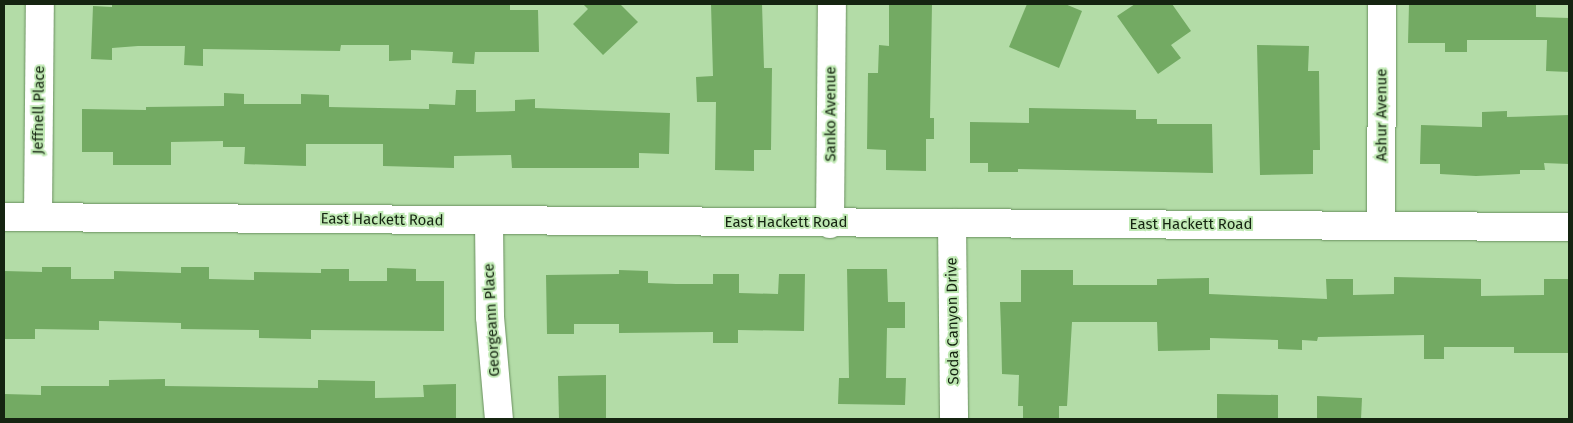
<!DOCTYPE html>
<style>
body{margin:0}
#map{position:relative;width:1573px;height:423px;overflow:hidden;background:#b3dca7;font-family:"Fira Sans",sans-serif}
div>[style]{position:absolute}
.building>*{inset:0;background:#73aa63}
.roads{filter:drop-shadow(0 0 1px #698f5e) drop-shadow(0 0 1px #698f5e)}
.minor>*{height:28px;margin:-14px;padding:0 14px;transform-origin:14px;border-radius:14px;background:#fff}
span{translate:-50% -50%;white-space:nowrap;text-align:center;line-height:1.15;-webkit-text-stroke:4px #c0e9b4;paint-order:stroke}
.street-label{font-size:15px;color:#152411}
.frame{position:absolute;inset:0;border:5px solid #152411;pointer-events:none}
</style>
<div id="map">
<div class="building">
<div style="clip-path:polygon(112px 4px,510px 4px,510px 10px,538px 10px,539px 52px,475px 52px,474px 64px,452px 63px,453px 52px,411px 50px,411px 60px,389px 61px,389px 45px,341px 45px,340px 51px,203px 49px,203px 66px,184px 65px,185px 46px,138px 46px,112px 48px,112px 60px,91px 59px,93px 6px,112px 7px)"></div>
<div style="clip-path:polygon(583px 4px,620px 4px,638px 22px,603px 55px,573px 24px,588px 9px)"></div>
<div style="clip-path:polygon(711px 4px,762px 4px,764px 68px,772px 68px,771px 150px,754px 150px,754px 171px,715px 170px,716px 102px,697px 102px,696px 77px,713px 76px)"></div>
<div style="clip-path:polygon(889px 4px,932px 4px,930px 118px,934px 118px,934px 139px,926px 139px,926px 171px,886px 170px,886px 150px,867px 149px,868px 73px,878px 73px,879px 45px,889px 46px)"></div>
<div style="clip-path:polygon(1027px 4px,1065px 4px,1082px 11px,1059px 68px,1009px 47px)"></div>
<div style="clip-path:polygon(1135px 4px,1172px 4px,1191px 31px,1171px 45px,1181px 58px,1158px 74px,1117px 16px)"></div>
<div style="clip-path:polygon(1409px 4px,1536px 4px,1536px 17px,1569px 18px,1569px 72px,1546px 71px,1547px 40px,1467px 40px,1467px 52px,1445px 52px,1445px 43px,1408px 43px)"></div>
<div style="clip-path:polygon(1257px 45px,1309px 46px,1308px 71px,1319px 71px,1320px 150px,1313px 150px,1313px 174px,1260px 175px)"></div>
<div style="clip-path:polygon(456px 90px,476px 90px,476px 112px,515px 111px,515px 100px,535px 99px,535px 108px,670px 113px,669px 154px,639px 153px,639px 168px,512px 168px,511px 155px,454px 156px,454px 168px,383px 166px,383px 144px,306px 144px,306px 166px,244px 164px,245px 147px,223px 147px,223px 141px,171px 142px,171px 165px,113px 165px,113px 152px,82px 152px,82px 109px,146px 110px,146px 107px,224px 106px,224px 93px,244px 94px,244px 104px,301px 104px,301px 94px,329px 95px,329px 107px,429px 109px,429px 104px,455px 105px)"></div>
<div style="clip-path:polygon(1029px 108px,1136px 110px,1136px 119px,1157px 119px,1157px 124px,1212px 124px,1213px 173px,1018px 169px,1018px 172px,988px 172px,988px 163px,970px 163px,970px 122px,1029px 123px)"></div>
<div style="clip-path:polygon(1507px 111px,1507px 117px,1569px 115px,1569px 164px,1544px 163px,1545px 170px,1520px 170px,1520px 174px,1476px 176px,1440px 174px,1440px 164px,1420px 164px,1421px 125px,1482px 127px,1482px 112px)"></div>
<div style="clip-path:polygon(42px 267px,71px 267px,71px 279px,114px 279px,114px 271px,181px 273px,181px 267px,209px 267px,209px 279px,254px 280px,254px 272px,321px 273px,321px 269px,349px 269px,349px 281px,387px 281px,387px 268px,416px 269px,416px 281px,444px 281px,444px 331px,311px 330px,311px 339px,259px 338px,259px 330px,181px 329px,181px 323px,99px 321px,99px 330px,35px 329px,35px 339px,4px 339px,4px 271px,42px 272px)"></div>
<div style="clip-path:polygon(847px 269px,887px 269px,888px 302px,905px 302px,905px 328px,887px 328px,886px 378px,906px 378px,905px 405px,838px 404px,839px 378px,849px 378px)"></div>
<div style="clip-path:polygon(619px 270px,648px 271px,648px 283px,676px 284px,713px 284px,713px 274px,739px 274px,739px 293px,778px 294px,779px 274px,805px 274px,804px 331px,738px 330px,738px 343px,713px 343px,713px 332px,619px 333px,619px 324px,574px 324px,574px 334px,547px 334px,546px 275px,619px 274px)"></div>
<div style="clip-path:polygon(1021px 270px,1073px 270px,1073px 285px,1157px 285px,1157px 279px,1209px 278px,1209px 294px,1327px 299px,1326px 279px,1353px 279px,1353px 295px,1394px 294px,1394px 277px,1481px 279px,1481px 296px,1544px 295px,1544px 279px,1569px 279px,1569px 353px,1514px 353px,1514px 347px,1444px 347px,1444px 359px,1424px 359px,1424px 335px,1318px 337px,1317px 341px,1302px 340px,1302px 350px,1278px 349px,1278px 340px,1210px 338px,1210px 350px,1158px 351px,1157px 322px,1072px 322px,1067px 406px,1059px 406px,1059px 419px,1023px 419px,1023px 406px,1018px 406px,1019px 375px,1002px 374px,1001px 329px,1000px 302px,1021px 302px)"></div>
<div style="clip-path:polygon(606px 375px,606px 419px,559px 419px,558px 376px)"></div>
<div style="clip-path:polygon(165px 379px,165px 386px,318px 388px,318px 380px,375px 381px,375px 398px,424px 397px,423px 385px,456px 384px,456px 419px,4px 419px,4px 394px,41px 395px,41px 386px,109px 386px,109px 380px)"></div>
<div style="clip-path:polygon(1217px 394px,1278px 395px,1278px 419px,1217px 419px)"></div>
<div style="clip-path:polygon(1317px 396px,1362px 398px,1361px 419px,1317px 419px)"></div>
</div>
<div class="roads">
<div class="minor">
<div style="left:4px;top:217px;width:1565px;rotate:0.37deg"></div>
<div style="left:38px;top:217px;width:213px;rotate:-89.5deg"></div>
<div style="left:489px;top:221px;width:96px;rotate:89.4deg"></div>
<div style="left:490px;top:317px;width:102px;rotate:85deg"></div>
<div style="left:952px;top:223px;width:196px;rotate:89.4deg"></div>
<div style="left:830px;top:224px;width:220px;rotate:-89.5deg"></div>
<div style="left:1381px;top:226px;width:222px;rotate:-89.7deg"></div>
</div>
</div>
<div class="street-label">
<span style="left:39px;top:110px;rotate:-89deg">Jeffnell Place</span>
<span style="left:831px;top:114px;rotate:-90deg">Sanko Avenue</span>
<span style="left:1382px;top:115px;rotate:-90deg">Ashur Avenue</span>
<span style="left:382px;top:220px;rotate:1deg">East Hackett Road</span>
<span style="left:786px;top:223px">East Hackett Road</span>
<span style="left:1191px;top:225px">East Hackett Road</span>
<span style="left:492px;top:320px;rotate:-93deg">Georgeann Place</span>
<span style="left:953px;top:321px;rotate:-91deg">Soda Canyon Drive</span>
</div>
<div class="frame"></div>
</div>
